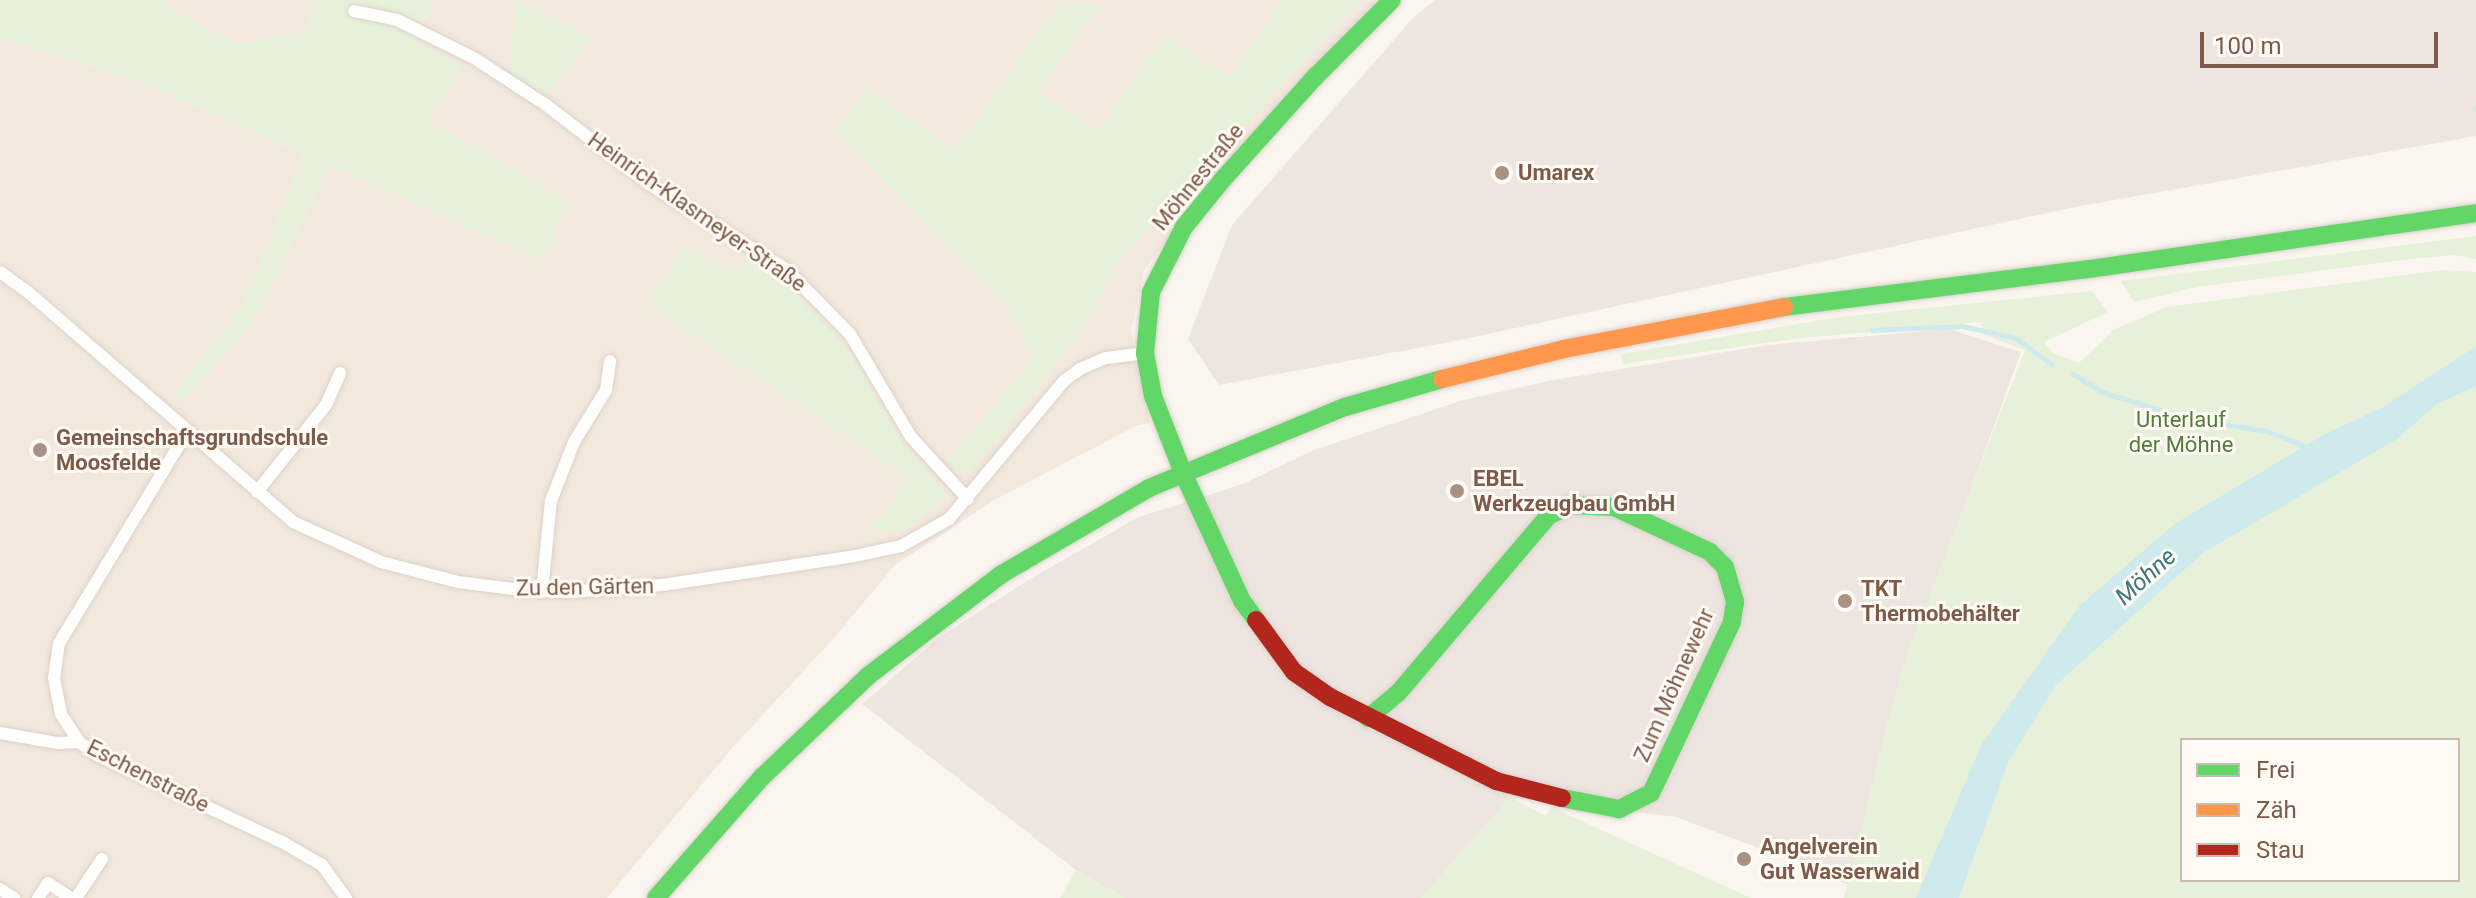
<!DOCTYPE html>
<meta charset="utf-8">
<style>
body{margin:0}
#map{position:relative;width:2476px;height:898px;overflow:hidden;background:#faf5ef;font-family:Roboto,sans-serif}
div>[style]{position:absolute}
.residential>*{inset:0;background:#f3e8dc}
.industrial>*{inset:0;background:#ede5df}
.green>*{inset:0;background:#e7f1d9}
.water>*{inset:0;background:#cfeaec}
.stream>*{height:5px;margin:-2.5px;padding:0 2.5px;transform-origin:2.5px;border-radius:2.5px;background:#cfeaec}
.roads{filter:drop-shadow(0 0 2px #dad2cd) drop-shadow(0 0 2px #dad2cd)}
.street>*{height:12px;margin:-6px;padding:0 6px;transform-origin:6px;border-radius:6px;background:#fefefd}
.fast>*{height:18px;margin:-9px;padding:0 9px;transform-origin:9px;border-radius:9px;background:#63d668}
.slow>*{height:18px;margin:-9px;padding:0 9px;transform-origin:9px;border-radius:9px;background:#ff974d}
.jam>*{height:18px;margin:-9px;padding:0 9px;transform-origin:9px;border-radius:9px;background:#b3261e}
.dots>*{width:22px;height:22px;translate:-50% -50%;box-sizing:border-box;border:4px solid #fffaf3;border-radius:50%}
span{translate:-50% -50%;white-space:nowrap;text-align:center;line-height:1.15;-webkit-text-stroke:6px #fffaf3;paint-order:stroke}
.poi-label{font-size:22px;color:#7d5b4a;font-weight:700}
.left{translate:0 -50%;text-align:left}
.street-label{font-size:22px;color:#7d5b4a}
.park-label{font-size:22px;color:#527d3e}
.water-label{font-size:24px;color:#3c7882;font-style:italic}
.legend{position:absolute;left:2180px;top:738px;width:280px;height:144px;box-sizing:border-box;background:#fffaf3;border:2px solid #cbbaaf;margin:0;padding:10px 14px;list-style:none;font-size:24px;color:#7d5b4a}
.legend li{display:flex;align-items:center;gap:16px;height:40px}
.legend b{width:40px;border:2px solid #cbbaaf}
.scale{position:absolute;left:2200px;top:32px;width:238px;height:36px;box-sizing:border-box;border:4px solid #7d5b4a;border-top:0;padding-left:10px;font-size:24px;line-height:28px;white-space:nowrap;color:#7d5b4a;-webkit-text-stroke:6px #fffaf3;paint-order:stroke}
</style>
<div id="map">
<div class="residential">
<div style="clip-path:polygon(166px 0,316px 0,307px 31px,237px 44px,165px 5px)"></div>
<div style="clip-path:polygon(433px 0,1383px 0,1183px 218px,1144px 271px,1131px 331px,1150px 423px,1136px 426px,996px 499px,895px 565px,833px 639px,733px 747px,607px 898px,0 898px,0 38px,144px 83px,304px 155px,242px 307px,176px 393px,182px 401px,254px 321px,329px 165px,542px 260px,569px 201px,427px 120px,416px 43px)"></div>
</div>
<div class="industrial">
<div style="clip-path:polygon(1435px 0,2476px 0,2476px 136px,2075px 207px,1455px 341px,1219px 385px,1188px 339px,1232px 225px,1413px 18px)"></div>
<div style="clip-path:polygon(1949px 329px,2021px 352px,1924px 617px,1848px 885px,1799px 863px,1676px 817px,1511px 797px,1421px 898px,1124px 898px,1076px 870px,862px 704px,938px 638px,1030px 579px,1139px 517px,1243px 484px,1314px 450px,1460px 401px,1548px 381px,1768px 345px)"></div>
</div>
<div class="green">
<div style="clip-path:polygon(0 0,166px 0,165px 5px,237px 44px,307px 31px,316px 0,433px 0,416px 42px,463px 66px,427px 120px,569px 201px,543px 261px,329px 165px,254px 321px,182px 401px,175px 393px,242px 307px,304px 155px,144px 83px,0 38px)"></div>
<div style="clip-path:polygon(515px 0,591px 37px,546px 95px,510px 73px)"></div>
<div style="clip-path:polygon(1283px 0,1361px 0,1121px 257px,1089px 321px,967px 477px,946px 462px,1034px 356px,1004px 305px,835px 130px,867px 88px,955px 149px,1058px 4px,1100px 4px,1039px 92px,1098px 131px,1164px 36px,1229px 76px)"></div>
<div style="clip-path:polygon(2476px 236px,2476px 259px,2453px 255px,2401px 260px,2197px 287px,2134px 302px,2121px 281px)"></div>
<div style="clip-path:polygon(683px 247px,737px 275px,750px 254px,783px 280px,852px 353px,903px 443px,948px 496px,904px 531px,870px 531px,909px 478px,647px 304px)"></div>
<div style="clip-path:polygon(evenodd,2443px 270px,2476px 272px,2476px 898px,1844px 898px,1889px 716px,1909px 648px,2025px 350px,1982px 334px,1981px 322px,1792px 339px,1623px 364px,1621px 354px,1839px 317px,2092px 291px,2108px 312px,2044px 342px,2053px 353px,2079px 363px,2113px 330px,2167px 307px,2443px 270px,2182px 740px,2458px 740px,2458px 880px,2182px 880px,2182px 740px)"></div>
<div style="clip-path:polygon(1510px 797px,1546px 816px,1551px 807px,1751px 898px,1421px 898px)"></div>
<div style="clip-path:polygon(1076px 870px,1124px 898px,1060px 898px)"></div>
</div>
<div class="water">
<div style="clip-path:polygon(2476px 346px,2476px 386px,2437px 404px,2397px 439px,2203px 553px,2056px 685px,2008px 762px,1959px 898px,1916px 898px,1981px 745px,2080px 605px,2176px 523px,2325px 434px,2385px 406px)"></div>
</div>
<div class="stream">
<div style="left:2476px;top:108px;width:1px;rotate:90deg"></div>
<div style="left:1872px;top:330px;width:90px;rotate:-2.5deg"></div>
<div style="left:1962px;top:326px;width:55px;rotate:12.5deg"></div>
<div style="left:2016px;top:338px;width:44px;rotate:36.6deg"></div>
<div style="left:2073px;top:374px;width:37px;rotate:31deg"></div>
<div style="left:2105px;top:393px;width:86px;rotate:17deg"></div>
<div style="left:2187px;top:418px;width:81px;rotate:9.2deg"></div>
<div style="left:2267px;top:431px;width:46px;rotate:21.6deg"></div>
</div>
<div class="roads">
<div class="street">
<div style="left:354px;top:11px;width:44px;rotate:11.8deg"></div>
<div style="left:397px;top:20px;width:86px;rotate:26.3deg"></div>
<div style="left:474px;top:58px;width:86px;rotate:33.1deg"></div>
<div style="left:546px;top:105px;width:130px;rotate:37.5deg"></div>
<div style="left:649px;top:184px;width:163px;rotate:31.9deg"></div>
<div style="left:787px;top:270px;width:90px;rotate:45.5deg"></div>
<div style="left:850px;top:334px;width:120px;rotate:59.4deg"></div>
<div style="left:911px;top:437px;width:84px;rotate:47.4deg"></div>
<div style="left:0;top:272px;width:36px;rotate:36deg"></div>
<div style="left:29px;top:293px;width:349px;rotate:40.9deg"></div>
<div style="left:293px;top:522px;width:97px;rotate:24.4deg"></div>
<div style="left:381px;top:562px;width:80px;rotate:14.6deg"></div>
<div style="left:458px;top:582px;width:64px;rotate:7.2deg"></div>
<div style="left:521px;top:590px;width:47px;rotate:2.4deg"></div>
<div style="left:568px;top:592px;width:94px;rotate:-4.3deg"></div>
<div style="left:662px;top:585px;width:190px;rotate:-8.5deg"></div>
<div style="left:850px;top:557px;width:52px;rotate:-12.2deg"></div>
<div style="left:901px;top:546px;width:55px;rotate:-29.4deg"></div>
<div style="left:949px;top:519px;width:180px;rotate:-50.2deg"></div>
<div style="left:1064px;top:381px;width:20px;rotate:-37deg"></div>
<div style="left:1080px;top:369px;width:28px;rotate:-23deg"></div>
<div style="left:1106px;top:358px;width:39px;rotate:-7deg"></div>
<div style="left:187px;top:432px;width:247px;rotate:121.2deg"></div>
<div style="left:59px;top:643px;width:35px;rotate:98deg"></div>
<div style="left:54px;top:678px;width:37px;rotate:79deg"></div>
<div style="left:61px;top:714px;width:33px;rotate:57deg"></div>
<div style="left:79px;top:742px;width:24px;rotate:35deg"></div>
<div style="left:99px;top:756px;width:202px;rotate:25.2deg"></div>
<div style="left:282px;top:842px;width:46px;rotate:29.9deg"></div>
<div style="left:322px;top:865px;width:41px;rotate:54deg"></div>
<div style="left:257px;top:492px;width:111px;rotate:-51.6deg"></div>
<div style="left:326px;top:405px;width:35px;rotate:-66deg"></div>
<div style="left:542px;top:592px;width:91px;rotate:-84.4deg"></div>
<div style="left:551px;top:501px;width:63px;rotate:-68.7deg"></div>
<div style="left:574px;top:442px;width:61px;rotate:-58.4deg"></div>
<div style="left:606px;top:390px;width:29px;rotate:-82deg"></div>
<div style="left:0;top:733px;width:59px;rotate:9.8deg"></div>
<div style="left:58px;top:743px;width:21px;rotate:-3deg"></div>
<div style="left:0;top:889px;width:17px;rotate:33deg"></div>
<div style="left:38px;top:898px;width:18px;rotate:-56deg"></div>
<div style="left:48px;top:883px;width:27px;rotate:33deg"></div>
<div style="left:76px;top:898px;width:47px;rotate:-56.3deg"></div>
</div>
<div class="fast">
<div style="left:1784px;top:307px;width:307px;rotate:-7.1deg"></div>
<div style="left:2089px;top:269px;width:391px;rotate:-8.2deg"></div>
<div style="left:1256px;top:620px;width:24px;rotate:-126deg"></div>
<div style="left:1242px;top:601px;width:141px;rotate:-114.7deg"></div>
<div style="left:1183px;top:473px;width:83px;rotate:-111.3deg"></div>
<div style="left:1153px;top:396px;width:44px;rotate:-100.5deg"></div>
<div style="left:1145px;top:353px;width:61px;rotate:-84.4deg"></div>
<div style="left:1151px;top:292px;width:73px;rotate:-63.1deg"></div>
<div style="left:1184px;top:227px;width:63px;rotate:-50.8deg"></div>
<div style="left:1224px;top:178px;width:137px;rotate:-48deg"></div>
<div style="left:1316px;top:76px;width:107px;rotate:-45deg"></div>
<div style="left:1368px;top:718px;width:40px;rotate:-40deg"></div>
<div style="left:1399px;top:692px;width:231px;rotate:-49.7deg"></div>
<div style="left:1548px;top:516px;width:25px;rotate:-26deg"></div>
<div style="left:1571px;top:505px;width:43px;rotate:2.7deg"></div>
<div style="left:1614px;top:507px;width:106px;rotate:25.1deg"></div>
<div style="left:1710px;top:552px;width:21px;rotate:45deg"></div>
<div style="left:1725px;top:567px;width:36px;rotate:74deg"></div>
<div style="left:1735px;top:602px;width:20px;rotate:99deg"></div>
<div style="left:1732px;top:622px;width:189px;rotate:115.3deg"></div>
<div style="left:1651px;top:793px;width:36px;rotate:153deg"></div>
<div style="left:1619px;top:809px;width:58px;rotate:-169.1deg"></div>
<div style="left:656px;top:898px;width:161px;rotate:-48.8deg"></div>
<div style="left:762px;top:777px;width:146px;rotate:-43.6deg"></div>
<div style="left:868px;top:676px;width:168px;rotate:-37.3deg"></div>
<div style="left:1002px;top:574px;width:170px;rotate:-30.3deg"></div>
<div style="left:1149px;top:488px;width:212px;rotate:-22.5deg"></div>
<div style="left:1345px;top:407px;width:101px;rotate:-16.1deg"></div>
</div>
<div class="slow">
<div style="left:1442px;top:379px;width:126px;rotate:-13.8deg"></div>
<div style="left:1564px;top:349px;width:224px;rotate:-10.8deg"></div>
</div>
<div class="jam">
<div style="left:1256px;top:620px;width:64px;rotate:53.8deg"></div>
<div style="left:1294px;top:672px;width:44px;rotate:34.8deg"></div>
<div style="left:1330px;top:697px;width:186px;rotate:26.8deg"></div>
<div style="left:1496px;top:781px;width:68px;rotate:14.4deg"></div>
</div>
</div>
<div class="dots">
<div style="left:1502px;top:173px;background:#a99184"></div>
<div style="left:40px;top:450px;background:#a99184"></div>
<div style="left:1457px;top:491px;background:#a99184"></div>
<div style="left:1845px;top:601px;background:#a99184"></div>
<div style="left:1744px;top:859px;background:#a99184"></div>
</div>
<div class="poi-label">
<span class="left" style="left:1518px;top:173px">Umarex</span>
<span class="left" style="left:56px;top:450px">Gemeinschaftsgrundschule<br>Moosfelde</span>
<span class="left" style="left:1473px;top:491px">EBEL<br>Werkzeugbau GmbH</span>
<span class="left" style="left:1861px;top:601px">TKT<br>Thermobehälter</span>
<span class="left" style="left:1760px;top:859px">Angelverein<br>Gut Wasserwaid</span>
</div>
<div class="street-label">
<span style="left:1198px;top:177px;rotate:-51deg">Möhnestraße</span>
<span style="left:697px;top:212px;rotate:35deg">Heinrich-Klasmeyer-Straße</span>
<span style="left:585px;top:587px;rotate:-1deg">Zu den Gärten</span>
<span style="left:1674px;top:685px;rotate:-66deg">Zum Möhnewehr</span>
<span style="left:148px;top:776px;rotate:27deg">Eschenstraße</span>
</div>
<div class="park-label">
<span style="left:2181px;top:432px">Unterlauf<br>der Möhne</span>
</div>
<div class="water-label">
<span style="left:2146px;top:577px;rotate:-42deg">Möhne</span>
</div>
<ul class="legend">
<li><b style="height:10px;background:#63d668"></b>Frei</li>
<li><b style="height:10px;background:#ff974d"></b>Zäh</li>
<li><b style="height:10px;background:#b3261e"></b>Stau</li>
</ul>
<div class="scale">100 m</div>
</div>
